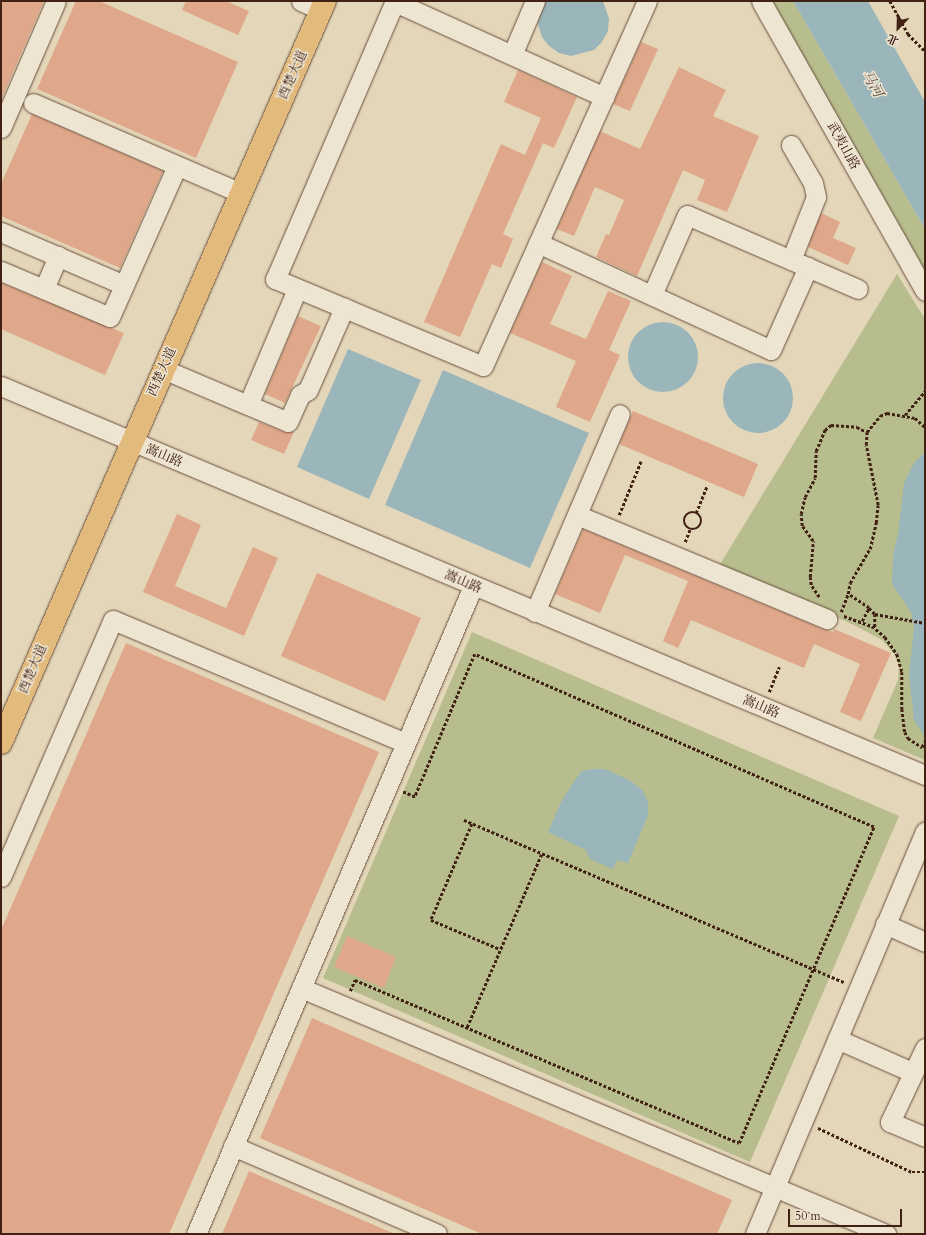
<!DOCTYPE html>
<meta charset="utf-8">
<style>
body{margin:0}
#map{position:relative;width:926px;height:1235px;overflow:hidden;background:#e4d6b9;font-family:Cardo,"Noto Serif SC",serif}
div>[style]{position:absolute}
.green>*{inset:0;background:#b7bd8d}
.water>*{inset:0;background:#9bb6ba}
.round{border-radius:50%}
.building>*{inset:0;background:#dfa88a}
.path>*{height:2.5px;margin-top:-1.25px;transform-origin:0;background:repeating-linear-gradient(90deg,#412113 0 3px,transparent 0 5px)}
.path>.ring{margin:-1.25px;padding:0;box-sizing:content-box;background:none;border:2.5px solid #412113;border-radius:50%}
.roads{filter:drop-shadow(0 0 1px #6a4e3c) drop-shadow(0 0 1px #6a4e3c)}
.minor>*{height:19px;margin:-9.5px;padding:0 9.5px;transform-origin:9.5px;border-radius:9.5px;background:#ede4d2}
.major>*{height:22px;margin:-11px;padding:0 11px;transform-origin:11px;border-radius:11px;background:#e2bb7c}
span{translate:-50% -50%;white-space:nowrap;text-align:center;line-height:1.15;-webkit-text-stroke:3px #ede4d2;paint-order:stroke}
.street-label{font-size:13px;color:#412113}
.water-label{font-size:14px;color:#58463d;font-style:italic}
.frame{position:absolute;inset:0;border:2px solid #412113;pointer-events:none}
.north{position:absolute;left:878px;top:8px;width:40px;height:40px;-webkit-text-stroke:3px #ede4d2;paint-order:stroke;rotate:203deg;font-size:11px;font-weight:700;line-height:16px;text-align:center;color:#412113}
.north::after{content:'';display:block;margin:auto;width:14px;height:18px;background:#412113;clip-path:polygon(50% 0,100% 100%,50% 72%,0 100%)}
.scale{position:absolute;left:788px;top:1209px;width:114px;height:18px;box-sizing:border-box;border:2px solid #412113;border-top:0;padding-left:5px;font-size:12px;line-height:14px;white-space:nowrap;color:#412113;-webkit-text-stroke:3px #ede4d2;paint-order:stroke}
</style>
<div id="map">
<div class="green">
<div style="clip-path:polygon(769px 1px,793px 1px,925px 229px,925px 277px)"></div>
<div style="clip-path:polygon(897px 274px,925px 319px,925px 760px,873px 738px,898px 680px,899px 667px,895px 655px,882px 640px,854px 625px,719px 566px)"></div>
<div style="clip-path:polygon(472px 632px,899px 816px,750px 1162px,323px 978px)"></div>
</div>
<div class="water">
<div style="clip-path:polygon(544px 1px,603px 1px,609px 19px,608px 31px,602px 42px,594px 50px,571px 56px,559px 53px,549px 46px,542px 37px,538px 25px,539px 13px)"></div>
<div style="clip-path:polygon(793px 1px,868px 1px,925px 102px,925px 229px)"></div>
<div class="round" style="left:628px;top:322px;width:70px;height:70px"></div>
<div style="clip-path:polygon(348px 349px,421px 380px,369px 499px,297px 467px)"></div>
<div class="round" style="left:723px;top:363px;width:70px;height:70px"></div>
<div style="clip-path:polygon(443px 370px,589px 433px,530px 568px,385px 505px)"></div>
<div style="clip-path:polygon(925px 452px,925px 737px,914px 720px,909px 675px,914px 627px,911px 612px,892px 584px,893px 555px,898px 534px,904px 483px,914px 463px)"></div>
<div style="clip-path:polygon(592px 769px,605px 769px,631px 781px,643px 791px,648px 802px,648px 815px,628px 863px,617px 860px,613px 869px,590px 859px,586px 850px,548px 832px,561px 802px,575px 780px,582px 771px)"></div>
</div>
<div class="building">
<div style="clip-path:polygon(1px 1px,44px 1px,1px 100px)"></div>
<div style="clip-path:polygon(76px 1px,99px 1px,238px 62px,196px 158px,37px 89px)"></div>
<div style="clip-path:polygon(186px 1px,226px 1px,249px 11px,238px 35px,182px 10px)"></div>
<div style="clip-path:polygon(641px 42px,658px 49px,630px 111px,613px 104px)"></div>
<div style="clip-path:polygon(679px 67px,726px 90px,713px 116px,759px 136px,727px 212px,697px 200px,705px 180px,683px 170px,637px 276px,596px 257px,606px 234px,609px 235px,624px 200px,595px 187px,574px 236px,557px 229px,600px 131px,640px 149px)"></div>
<div style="clip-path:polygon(518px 70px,577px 97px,554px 148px,543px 143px,503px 234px,513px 239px,501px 268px,492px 264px,460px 337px,424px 322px,501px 144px,525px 155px,541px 118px,504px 102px)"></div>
<div style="clip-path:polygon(32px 114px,163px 171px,120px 268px,1px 216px,1px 184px)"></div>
<div style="clip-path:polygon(821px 213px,840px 222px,833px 238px,856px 248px,848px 265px,808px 247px)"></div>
<div style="clip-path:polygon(542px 262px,572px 276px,550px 324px,586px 339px,608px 291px,631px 301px,609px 350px,620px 355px,590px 422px,556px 407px,576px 361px,510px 333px)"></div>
<div style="clip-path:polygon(1px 283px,124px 333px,105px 375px,1px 329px)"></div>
<div style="clip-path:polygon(298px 316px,321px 326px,285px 403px,265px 394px)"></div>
<div style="clip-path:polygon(633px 411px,758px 464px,744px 497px,619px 444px)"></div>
<div style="clip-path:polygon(259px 422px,284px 432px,294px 432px,284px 454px,251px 440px)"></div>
<div style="clip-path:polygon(177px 514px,201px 525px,175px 586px,226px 608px,253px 547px,278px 558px,244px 636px,143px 592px)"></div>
<div style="clip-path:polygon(583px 529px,823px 629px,833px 632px,834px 629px,891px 653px,861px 721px,840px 712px,860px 664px,814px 644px,804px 668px,691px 620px,678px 648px,663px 641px,688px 581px,625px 555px,600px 613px,555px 594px)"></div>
<div style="clip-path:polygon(317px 573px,421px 618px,385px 701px,281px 656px)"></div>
<div style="clip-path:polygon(126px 643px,379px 752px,169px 1234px,1px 1234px,1px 930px)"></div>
<div style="clip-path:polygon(347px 936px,396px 957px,384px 988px,334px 967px)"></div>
<div style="clip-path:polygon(312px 1018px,732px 1200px,717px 1234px,482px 1234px,260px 1138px)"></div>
<div style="clip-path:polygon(249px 1171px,395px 1234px,222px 1234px)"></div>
</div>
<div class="path">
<div style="left:890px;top:1px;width:38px;rotate:61deg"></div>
<div style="left:908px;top:34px;width:24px;rotate:45deg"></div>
<div style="left:905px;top:415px;width:31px;rotate:-50deg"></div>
<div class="ring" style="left:684px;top:512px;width:15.5px;height:15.5px"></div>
<div style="left:696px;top:513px;width:29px;rotate:-68deg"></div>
<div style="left:619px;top:515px;width:58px;rotate:-67.8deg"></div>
<div style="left:685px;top:542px;width:14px;rotate:-69deg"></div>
<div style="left:819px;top:597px;width:14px;rotate:-124deg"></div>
<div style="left:811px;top:585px;width:8px;rotate:-97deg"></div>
<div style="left:810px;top:577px;width:36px;rotate:-85deg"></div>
<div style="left:813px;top:541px;width:19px;rotate:-126deg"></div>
<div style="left:802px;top:526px;width:12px;rotate:-95deg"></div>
<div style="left:801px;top:514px;width:17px;rotate:-77deg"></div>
<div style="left:805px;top:497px;width:21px;rotate:-62deg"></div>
<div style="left:815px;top:478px;width:27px;rotate:-88deg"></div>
<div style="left:816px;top:451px;width:23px;rotate:-67deg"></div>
<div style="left:825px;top:430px;width:8px;rotate:-40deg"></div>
<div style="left:831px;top:425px;width:26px;rotate:4deg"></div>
<div style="left:857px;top:427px;width:11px;rotate:27deg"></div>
<div style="left:869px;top:608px;width:25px;rotate:-146deg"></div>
<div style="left:848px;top:594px;width:11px;rotate:-80deg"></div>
<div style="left:850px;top:583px;width:39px;rotate:-60deg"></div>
<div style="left:870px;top:549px;width:27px;rotate:-77deg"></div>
<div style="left:876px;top:523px;width:18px;rotate:-84deg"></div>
<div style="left:878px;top:505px;width:61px;rotate:-101.3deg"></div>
<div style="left:866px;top:445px;width:13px;rotate:-86deg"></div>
<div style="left:867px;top:432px;width:21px;rotate:-51deg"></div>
<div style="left:880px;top:416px;width:8px;rotate:-23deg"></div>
<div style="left:887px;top:413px;width:28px;rotate:10deg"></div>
<div style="left:915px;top:418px;width:13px;rotate:42deg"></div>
<div style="left:841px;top:612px;width:19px;rotate:-69deg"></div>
<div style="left:875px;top:614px;width:51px;rotate:10.2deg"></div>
<div style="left:844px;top:616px;width:30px;rotate:20deg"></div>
<div style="left:872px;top:626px;width:17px;rotate:40deg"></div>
<div style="left:885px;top:637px;width:21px;rotate:55deg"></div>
<div style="left:897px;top:654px;width:19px;rotate:74deg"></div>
<div style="left:902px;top:672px;width:37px;rotate:90deg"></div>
<div style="left:902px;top:709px;width:23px;rotate:83deg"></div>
<div style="left:905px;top:732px;width:7px;rotate:63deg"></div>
<div style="left:908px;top:738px;width:17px;rotate:33deg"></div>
<div style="left:922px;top:747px;width:7px;rotate:-63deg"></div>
<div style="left:862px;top:621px;width:15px;rotate:-62deg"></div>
<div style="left:869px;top:608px;width:8px;rotate:45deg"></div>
<div style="left:875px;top:614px;width:14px;rotate:90deg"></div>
<div style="left:769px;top:692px;width:27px;rotate:-68deg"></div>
<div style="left:464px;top:820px;width:413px;rotate:23.1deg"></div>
<div style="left:472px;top:824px;width:104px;rotate:113.1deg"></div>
<div style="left:431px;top:920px;width:75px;rotate:22.8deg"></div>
<div style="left:350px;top:991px;width:12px;rotate:-66deg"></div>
<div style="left:355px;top:980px;width:417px;rotate:23deg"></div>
<div style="left:739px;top:1143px;width:344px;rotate:-66.9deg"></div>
<div style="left:874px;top:827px;width:435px;rotate:-156.6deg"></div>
<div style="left:475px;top:654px;width:155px;rotate:112.8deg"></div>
<div style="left:415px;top:797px;width:13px;rotate:-157deg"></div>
<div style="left:467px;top:1027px;width:189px;rotate:-66.7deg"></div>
<div style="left:818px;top:1128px;width:104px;rotate:25.1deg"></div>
<div style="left:912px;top:1172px;width:13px"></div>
</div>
<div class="roads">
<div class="minor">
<div style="left:301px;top:1px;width:22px;rotate:24deg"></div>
<div style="left:395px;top:1px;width:303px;rotate:113.3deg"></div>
<div style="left:275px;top:279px;width:225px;rotate:22.7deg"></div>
<div style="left:483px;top:366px;width:400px;rotate:-65.8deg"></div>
<div style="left:761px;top:1px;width:333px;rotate:60.5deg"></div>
<div style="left:395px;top:2px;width:230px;rotate:24.4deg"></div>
<div style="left:512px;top:55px;width:59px;rotate:-66.9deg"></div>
<div style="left:33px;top:103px;width:227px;rotate:23.4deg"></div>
<div style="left:1px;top:128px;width:138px;rotate:-66.6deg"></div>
<div style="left:1px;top:232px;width:134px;rotate:23.3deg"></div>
<div style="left:538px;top:243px;width:256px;rotate:24.7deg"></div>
<div style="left:771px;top:350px;width:91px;rotate:-66deg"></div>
<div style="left:791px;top:260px;width:68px;rotate:-68.4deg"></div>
<div style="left:816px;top:197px;width:14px;rotate:-102deg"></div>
<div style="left:813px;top:183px;width:44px;rotate:-120.1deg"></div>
<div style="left:1px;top:271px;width:118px;rotate:22.9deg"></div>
<div style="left:110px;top:317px;width:165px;rotate:-66.1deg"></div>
<div style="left:44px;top:289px;width:36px;rotate:-67deg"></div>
<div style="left:652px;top:295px;width:87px;rotate:-66.4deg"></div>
<div style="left:687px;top:215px;width:186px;rotate:23.4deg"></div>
<div style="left:163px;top:369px;width:92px;rotate:23deg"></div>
<div style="left:248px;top:405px;width:126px;rotate:-67.1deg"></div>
<div style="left:1px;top:386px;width:1003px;rotate:22.83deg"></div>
<div style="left:248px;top:405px;width:43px;rotate:23deg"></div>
<div style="left:288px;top:422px;width:30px;rotate:-66deg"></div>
<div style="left:300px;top:395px;width:9px;rotate:-32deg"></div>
<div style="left:308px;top:390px;width:90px;rotate:-66.3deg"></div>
<div style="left:577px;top:515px;width:271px;rotate:22.6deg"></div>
<div style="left:535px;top:612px;width:215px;rotate:-66.8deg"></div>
<div style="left:1px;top:877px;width:280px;rotate:-66.5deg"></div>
<div style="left:113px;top:620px;width:317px;rotate:22.8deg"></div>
<div style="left:885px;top:924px;width:44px;rotate:24.2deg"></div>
<div style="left:301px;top:988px;width:635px;rotate:22.81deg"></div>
<div style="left:837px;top:1039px;width:82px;rotate:23.7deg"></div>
<div style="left:925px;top:1048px;width:82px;rotate:115.3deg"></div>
<div style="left:890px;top:1122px;width:38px;rotate:23deg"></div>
<div style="left:233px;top:1146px;width:222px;rotate:23.3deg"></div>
<div style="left:196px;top:1234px;width:705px;rotate:-66.85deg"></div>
<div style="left:755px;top:1234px;width:437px;rotate:-67.1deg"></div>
</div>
<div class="major">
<div style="left:1px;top:743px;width:810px;rotate:-66.41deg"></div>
</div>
</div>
<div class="street-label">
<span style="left:293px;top:75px;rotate:-66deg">西楚大道</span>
<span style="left:843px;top:146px;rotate:61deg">武夷山路</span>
<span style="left:162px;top:372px;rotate:-66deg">西楚大道</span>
<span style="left:164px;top:456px;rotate:23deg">嵩山路</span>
<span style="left:463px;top:582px;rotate:23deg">嵩山路</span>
<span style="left:33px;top:669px;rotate:-67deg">西楚大道</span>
<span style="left:761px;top:707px;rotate:23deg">嵩山路</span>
</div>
<div class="water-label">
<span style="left:872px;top:84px;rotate:60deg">马河</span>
</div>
<div class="frame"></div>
<div class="north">北</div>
<div class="scale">50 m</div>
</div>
